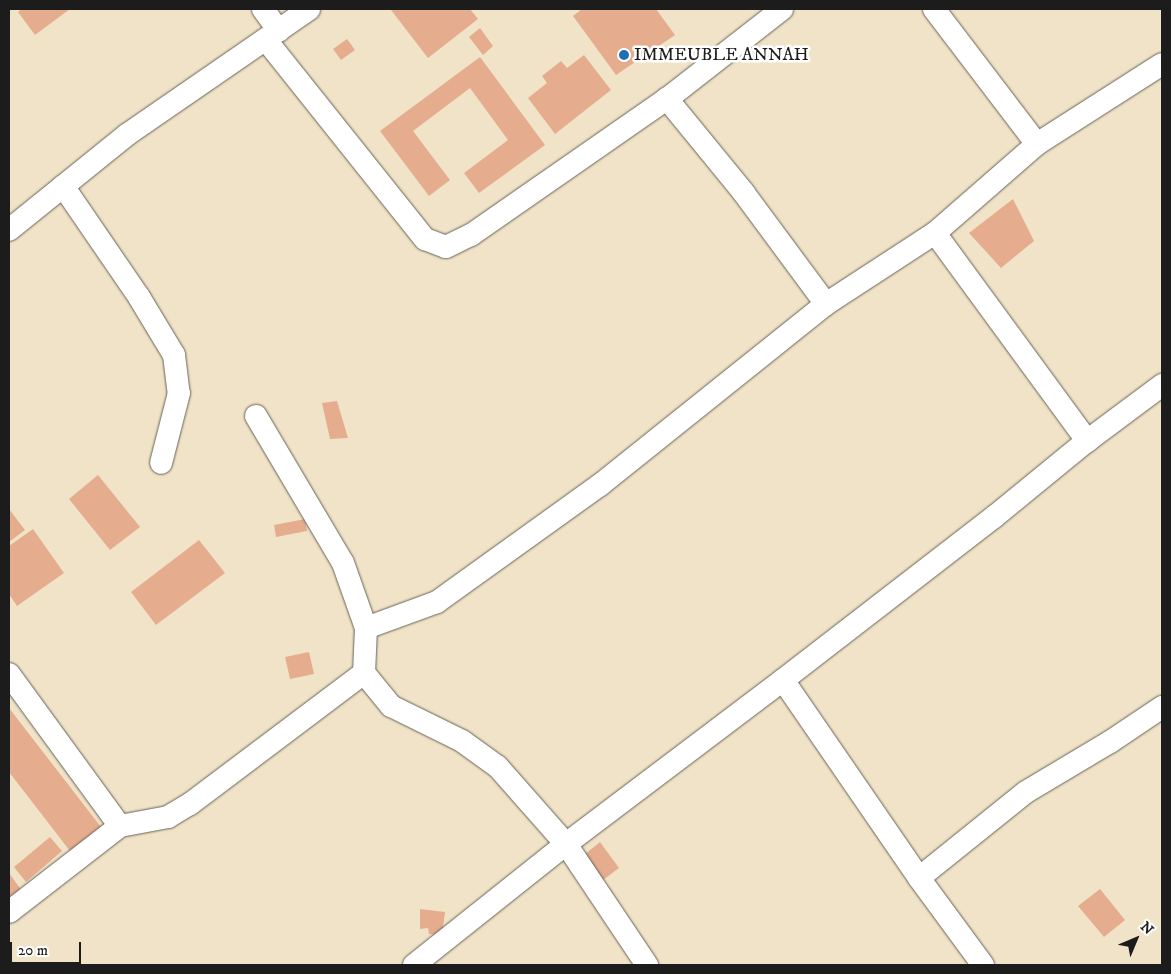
<!DOCTYPE html>
<style>
body{margin:0}
#map{position:relative;width:1171px;height:974px;overflow:hidden;background:#f1e3c7;font-family:"IM FELL DW Pica",serif}
div>[style]{position:absolute}
.building>*{inset:0;background:#e5ad8e}
.roads{filter:drop-shadow(0 0 1px #676258) drop-shadow(0 0 1px #676258)}
.minor>*{height:22px;margin:-11px;padding:0 11px;transform-origin:11px;border-radius:11px;background:#fff}
.dots>*{width:14px;height:14px;translate:-50% -50%;box-sizing:border-box;border:2px solid #fff;border-radius:50%}
span{translate:-50% -50%;white-space:nowrap;text-align:center;line-height:1.15;-webkit-text-stroke:5px #fff;paint-order:stroke}
.poi-label{font-size:18px;color:#1c1c1c}
.left{translate:0 -50%;text-align:left}
.frame{position:absolute;inset:0;border:10px solid #1c1c1c;pointer-events:none}
.north{position:absolute;left:1111px;top:914px;width:50px;height:50px;-webkit-text-stroke:4px #fff;paint-order:stroke;rotate:45deg;font-size:14px;font-weight:700;line-height:20px;text-align:center;color:#1c1c1c}
.north::after{content:'';display:block;margin:auto;width:18px;height:22px;background:#1c1c1c;clip-path:polygon(50% 0,100% 100%,50% 72%,0 100%)}
.scale{position:absolute;left:10px;top:942px;width:71px;height:22px;box-sizing:border-box;border:2px solid #1c1c1c;border-top:0;padding-left:6px;font-size:15px;line-height:18px;white-space:nowrap;color:#1c1c1c;-webkit-text-stroke:4px #fff;paint-order:stroke}
</style>
<div id="map">
<div class="building">
<div style="clip-path:polygon(22px 9px,70px 9px,35px 35px,18px 12px)"></div>
<div style="clip-path:polygon(392px 9px,470px 9px,478px 19px,428px 58px,391px 10px)"></div>
<div style="clip-path:polygon(582px 9px,656px 9px,675px 35px,616px 75px,573px 16px)"></div>
<div style="clip-path:polygon(480px 28px,493px 46px,483px 55px,469px 37px)"></div>
<div style="clip-path:polygon(347px 39px,355px 50px,341px 60px,333px 49px)"></div>
<div style="clip-path:polygon(584px 55px,611px 90px,555px 134px,528px 98px,547px 83px,542px 76px,561px 61px,567px 68px)"></div>
<div style="clip-path:polygon(480px 57px,545px 145px,479px 193px,464px 173px,508px 140px,470px 88px,413px 131px,450px 180px,429px 196px,380px 131px)"></div>
<div style="clip-path:polygon(1013px 199px,1034px 241px,1001px 268px,969px 233px)"></div>
<div style="clip-path:polygon(337px 401px,348px 438px,330px 439px,322px 403px)"></div>
<div style="clip-path:polygon(98px 475px,140px 527px,110px 550px,69px 499px)"></div>
<div style="clip-path:polygon(9px 509px,25px 530px,9px 542px)"></div>
<div style="clip-path:polygon(305px 519px,307px 531px,276px 537px,274px 525px)"></div>
<div style="clip-path:polygon(33px 529px,64px 573px,17px 606px,9px 594px,9px 546px)"></div>
<div style="clip-path:polygon(199px 540px,225px 573px,156px 625px,131px 592px)"></div>
<div style="clip-path:polygon(309px 652px,314px 674px,290px 679px,285px 657px)"></div>
<div style="clip-path:polygon(9px 708px,101px 827px,70px 851px,9px 772px)"></div>
<div style="clip-path:polygon(50px 837px,62px 851px,26px 882px,14px 867px)"></div>
<div style="clip-path:polygon(600px 842px,619px 868px,603px 880px,584px 855px)"></div>
<div style="clip-path:polygon(9px 873px,22px 891px,9px 901px)"></div>
<div style="clip-path:polygon(1100px 889px,1125px 920px,1104px 937px,1078px 906px)"></div>
<div style="clip-path:polygon(420px 909px,445px 912px,442px 935px,429px 934px,428px 928px,420px 929px)"></div>
</div>
<div class="roads">
<div class="minor">
<div style="left:263px;top:9px;width:27px;rotate:54deg"></div>
<div style="left:934px;top:9px;width:170px;rotate:52.7deg"></div>
<div style="left:1037px;top:144px;width:148px;rotate:-32.6deg"></div>
<div style="left:266px;top:40px;width:255px;rotate:51.4deg"></div>
<div style="left:425px;top:239px;width:22px;rotate:21deg"></div>
<div style="left:446px;top:247px;width:28px;rotate:-26deg"></div>
<div style="left:471px;top:235px;width:239px;rotate:-34.8deg"></div>
<div style="left:667px;top:99px;width:146px;rotate:-38deg"></div>
<div style="left:1037px;top:144px;width:135px;rotate:138.9deg"></div>
<div style="left:935px;top:233px;width:258px;rotate:53.8deg"></div>
<div style="left:63px;top:186px;width:135px;rotate:55.6deg"></div>
<div style="left:139px;top:297px;width:68px;rotate:58.9deg"></div>
<div style="left:174px;top:355px;width:38px;rotate:83deg"></div>
<div style="left:179px;top:393px;width:72px;rotate:104.4deg"></div>
<div style="left:9px;top:230px;width:153px;rotate:-38.9deg"></div>
<div style="left:128px;top:134px;width:220px;rotate:-34.6deg"></div>
<div style="left:826px;top:304px;width:130px;rotate:-33.1deg"></div>
<div style="left:256px;top:416px;width:171px;rotate:59.4deg"></div>
<div style="left:343px;top:563px;width:69px;rotate:70.5deg"></div>
<div style="left:366px;top:628px;width:45px;rotate:92.5deg"></div>
<div style="left:364px;top:673px;width:43px;rotate:50.7deg"></div>
<div style="left:391px;top:706px;width:79px;rotate:26.2deg"></div>
<div style="left:462px;top:741px;width:44px;rotate:35.8deg"></div>
<div style="left:498px;top:767px;width:103px;rotate:48.6deg"></div>
<div style="left:566px;top:844px;width:146px;rotate:56.2deg"></div>
<div style="left:366px;top:628px;width:76px;rotate:-20.1deg"></div>
<div style="left:437px;top:602px;width:201px;rotate:-35.7deg"></div>
<div style="left:600px;top:485px;width:290px;rotate:-38.7deg"></div>
<div style="left:826px;top:304px;width:138px;rotate:-126.5deg"></div>
<div style="left:744px;top:193px;width:122px;rotate:-129.3deg"></div>
<div style="left:9px;top:674px;width:188px;rotate:53.9deg"></div>
<div style="left:120px;top:826px;width:140px;rotate:142.2deg"></div>
<div style="left:783px;top:680px;width:240px;rotate:55.5deg"></div>
<div style="left:919px;top:878px;width:108px;rotate:53.7deg"></div>
<div style="left:120px;top:826px;width:49px;rotate:-10.6deg"></div>
<div style="left:168px;top:817px;width:26px;rotate:-31deg"></div>
<div style="left:190px;top:804px;width:218px;rotate:-37deg"></div>
<div style="left:919px;top:878px;width:137px;rotate:-38.8deg"></div>
<div style="left:1026px;top:792px;width:98px;rotate:-30.8deg"></div>
<div style="left:1110px;top:742px;width:63px;rotate:-33.9deg"></div>
<div style="left:414px;top:965px;width:194px;rotate:-38.5deg"></div>
<div style="left:566px;top:844px;width:272px;rotate:-37.1deg"></div>
<div style="left:783px;top:680px;width:267px;rotate:-37.7deg"></div>
<div style="left:994px;top:517px;width:120px;rotate:-39.3deg"></div>
<div style="left:1087px;top:441px;width:94px;rotate:-36.7deg"></div>
</div>
</div>
<div class="dots">
<div style="left:624px;top:55px;background:#1f6fb2"></div>
</div>
<div class="poi-label">
<span class="left" style="left:634px;top:55px">IMMEUBLE ANNAH</span>
</div>
<div class="frame"></div>
<div class="north">N</div>
<div class="scale">20 m</div>
</div>
